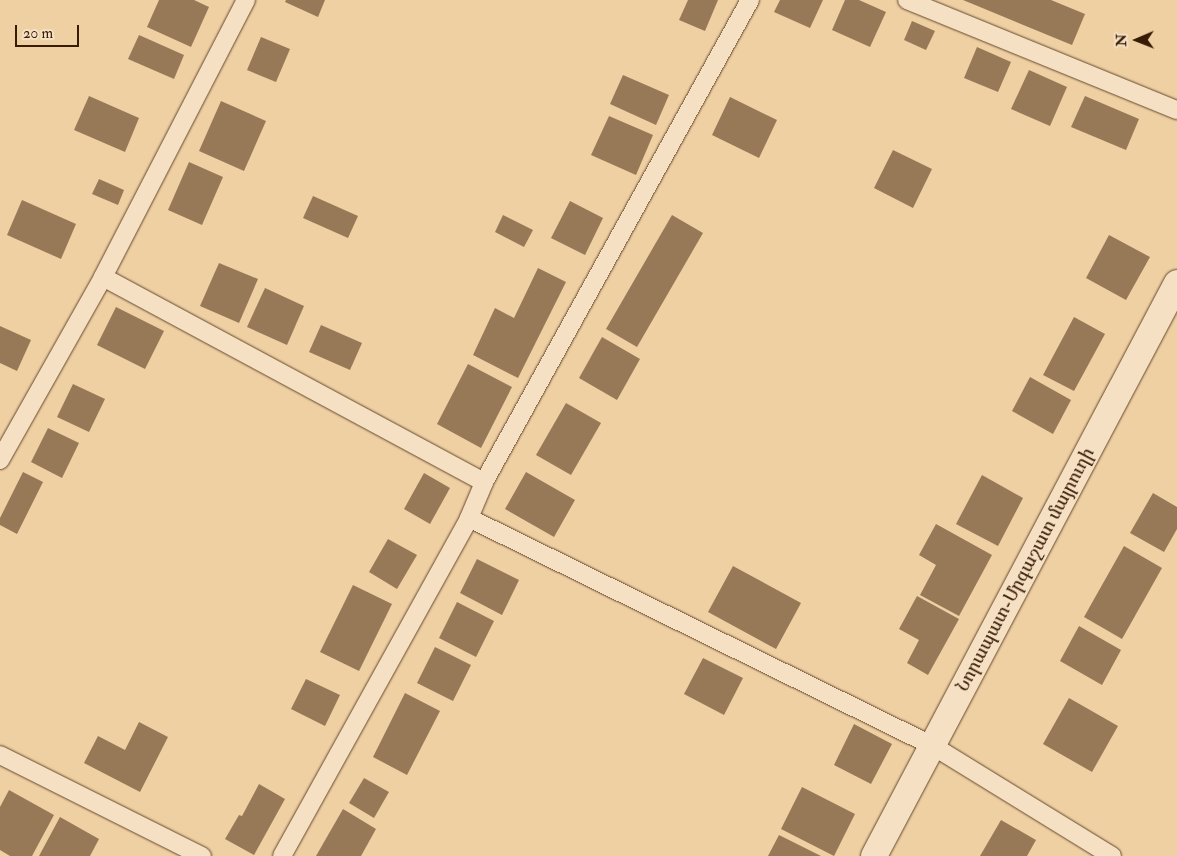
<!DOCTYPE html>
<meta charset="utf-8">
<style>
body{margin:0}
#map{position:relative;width:1177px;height:856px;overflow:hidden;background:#efd0a3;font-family:"IM FELL Double Pica","Noto Serif Armenian",serif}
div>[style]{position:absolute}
.building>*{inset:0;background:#977957}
.roads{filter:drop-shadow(0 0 1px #65482c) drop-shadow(0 0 1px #65482c)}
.street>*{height:18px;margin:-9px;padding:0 9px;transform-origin:9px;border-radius:9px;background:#f5e0c3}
.secondary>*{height:26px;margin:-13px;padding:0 13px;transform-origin:13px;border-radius:13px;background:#f5e0c3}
span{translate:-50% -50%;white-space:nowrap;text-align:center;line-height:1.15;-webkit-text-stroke:4px #f5e0c3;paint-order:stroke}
.street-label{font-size:18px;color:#371b04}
.north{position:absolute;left:1112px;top:15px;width:50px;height:50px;-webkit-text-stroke:4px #f5e0c3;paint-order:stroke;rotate:269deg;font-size:14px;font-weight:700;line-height:20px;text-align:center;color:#371b04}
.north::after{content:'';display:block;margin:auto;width:18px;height:22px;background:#371b04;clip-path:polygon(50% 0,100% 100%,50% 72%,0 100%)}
.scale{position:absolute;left:15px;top:25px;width:64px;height:22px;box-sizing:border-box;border:2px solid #371b04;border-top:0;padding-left:6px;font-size:15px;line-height:18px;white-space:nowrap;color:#371b04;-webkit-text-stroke:4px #f5e0c3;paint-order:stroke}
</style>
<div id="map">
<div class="building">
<div style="clip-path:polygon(159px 0,194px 0,209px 7px,191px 47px,147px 27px)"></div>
<div style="clip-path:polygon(286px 0,325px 0,318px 17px,285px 2px)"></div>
<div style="clip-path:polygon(688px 0,718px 0,705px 31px,679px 20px)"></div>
<div style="clip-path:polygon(780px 0,823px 0,810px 28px,774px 12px)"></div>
<div style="clip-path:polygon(845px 0,859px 0,886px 12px,870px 47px,832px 30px)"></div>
<div style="clip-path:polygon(963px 0,1051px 0,1085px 14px,1072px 45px)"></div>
<div style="clip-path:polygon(912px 21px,935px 31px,926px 50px,904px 40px)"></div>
<div style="clip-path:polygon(139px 35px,184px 55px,174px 79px,128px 59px)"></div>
<div style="clip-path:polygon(261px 37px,290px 49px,276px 82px,247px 70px)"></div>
<div style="clip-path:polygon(977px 47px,1011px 62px,998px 92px,964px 78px)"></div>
<div style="clip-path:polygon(1029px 70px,1067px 87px,1050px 126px,1011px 109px)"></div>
<div style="clip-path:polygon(623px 75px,669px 95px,656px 125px,610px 104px)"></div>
<div style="clip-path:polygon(89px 96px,139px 118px,125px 152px,74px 130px)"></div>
<div style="clip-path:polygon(1085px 96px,1139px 119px,1126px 150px,1071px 127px)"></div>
<div style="clip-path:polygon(730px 97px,777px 120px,759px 158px,712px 135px)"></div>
<div style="clip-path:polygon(221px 101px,266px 121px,244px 171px,199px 151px)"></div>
<div style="clip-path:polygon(609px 116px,653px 135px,636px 175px,591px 155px)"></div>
<div style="clip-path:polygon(893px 150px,932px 169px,913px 208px,874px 188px)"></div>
<div style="clip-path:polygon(189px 162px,223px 177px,202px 225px,168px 210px)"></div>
<div style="clip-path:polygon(99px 179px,124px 190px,118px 205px,92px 194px)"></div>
<div style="clip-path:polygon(313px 196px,358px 216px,348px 238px,303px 218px)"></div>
<div style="clip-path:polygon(22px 200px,76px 224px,61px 259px,7px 235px)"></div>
<div style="clip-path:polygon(570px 201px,603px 218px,585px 255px,551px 238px)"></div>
<div style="clip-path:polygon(503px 215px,533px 230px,524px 247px,495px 232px)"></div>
<div style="clip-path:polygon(672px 215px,703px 233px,637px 347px,606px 329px)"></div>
<div style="clip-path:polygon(1109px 235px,1150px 257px,1126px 300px,1086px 278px)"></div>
<div style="clip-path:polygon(219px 263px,258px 279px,239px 323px,200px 306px)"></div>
<div style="clip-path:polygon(538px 268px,566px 282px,518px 378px,473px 355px,495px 308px,514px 318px)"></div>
<div style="clip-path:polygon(265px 288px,304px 306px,287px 345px,247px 327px)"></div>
<div style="clip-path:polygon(116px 307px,164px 331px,145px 369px,97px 345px)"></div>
<div style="clip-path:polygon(1074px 317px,1105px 334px,1074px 391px,1043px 375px)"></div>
<div style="clip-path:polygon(321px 325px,362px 343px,350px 370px,309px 352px)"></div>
<div style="clip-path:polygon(0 326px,31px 340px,17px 371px,0 363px)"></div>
<div style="clip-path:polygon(602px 337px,640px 359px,617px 400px,579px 378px)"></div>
<div style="clip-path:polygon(468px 364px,512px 387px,481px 448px,437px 424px)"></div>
<div style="clip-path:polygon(1030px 377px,1071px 400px,1053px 434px,1012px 411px)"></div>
<div style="clip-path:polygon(73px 384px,105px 399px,89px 432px,57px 417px)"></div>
<div style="clip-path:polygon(566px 403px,601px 423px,571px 475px,536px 455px)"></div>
<div style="clip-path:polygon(48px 428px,79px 443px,62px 478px,31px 462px)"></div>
<div style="clip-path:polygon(23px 472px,43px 482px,17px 534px,0 525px,0 518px)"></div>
<div style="clip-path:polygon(526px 472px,575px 500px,554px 537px,505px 509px)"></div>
<div style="clip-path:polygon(424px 473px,450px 488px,430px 524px,404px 509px)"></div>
<div style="clip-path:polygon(982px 475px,1023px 498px,998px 546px,956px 524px)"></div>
<div style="clip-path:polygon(1153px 493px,1177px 507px,1177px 529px,1164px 552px,1130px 533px)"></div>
<div style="clip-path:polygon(936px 524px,992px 555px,959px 616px,920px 595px,936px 565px,919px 555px)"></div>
<div style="clip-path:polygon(388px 539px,417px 555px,397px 589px,369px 572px)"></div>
<div style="clip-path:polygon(1124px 546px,1162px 568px,1122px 639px,1084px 617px)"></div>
<div style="clip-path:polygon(477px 559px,519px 580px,502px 615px,460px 593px)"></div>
<div style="clip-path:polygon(733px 566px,801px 603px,776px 649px,708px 612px)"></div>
<div style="clip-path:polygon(353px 585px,392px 604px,359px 671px,320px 652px)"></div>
<div style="clip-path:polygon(917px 596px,959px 619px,928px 675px,907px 663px,919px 640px,899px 629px)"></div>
<div style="clip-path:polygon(457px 602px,494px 621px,476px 657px,439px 638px)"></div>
<div style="clip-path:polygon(1079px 626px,1121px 650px,1102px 685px,1060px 661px)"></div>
<div style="clip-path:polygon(435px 647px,471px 665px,453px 701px,417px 683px)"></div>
<div style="clip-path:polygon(703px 658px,743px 678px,724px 715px,684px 694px)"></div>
<div style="clip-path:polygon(306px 679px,340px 695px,325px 726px,291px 709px)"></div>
<div style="clip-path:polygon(405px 693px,440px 711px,407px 775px,373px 757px)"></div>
<div style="clip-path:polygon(1069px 698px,1118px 726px,1092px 772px,1043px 744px)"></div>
<div style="clip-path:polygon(139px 722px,168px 737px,140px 792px,84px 763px,98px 736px,125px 750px)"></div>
<div style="clip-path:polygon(854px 724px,892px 744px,871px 784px,834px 765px)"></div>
<div style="clip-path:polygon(364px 778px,389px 792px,374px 818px,349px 803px)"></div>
<div style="clip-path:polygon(259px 784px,285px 799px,254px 855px,225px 839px,239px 815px,242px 816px)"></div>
<div style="clip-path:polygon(802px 787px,855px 814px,834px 856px,781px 829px)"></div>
<div style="clip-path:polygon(9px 790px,54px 815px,32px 856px,10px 856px,0 850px,0 807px)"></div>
<div style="clip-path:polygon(343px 809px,376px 829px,361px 856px,316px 856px)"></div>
<div style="clip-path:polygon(60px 817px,99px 839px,90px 856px,39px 856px)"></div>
<div style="clip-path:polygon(1001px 820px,1036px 840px,1027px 856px,980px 856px)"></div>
<div style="clip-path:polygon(779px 835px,821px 856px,768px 856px)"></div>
</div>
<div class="roads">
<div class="street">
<div style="left:907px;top:0;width:292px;rotate:22.2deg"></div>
<div style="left:103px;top:277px;width:433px;rotate:28.3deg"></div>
<div style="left:0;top:460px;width:210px;rotate:-60.6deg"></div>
<div style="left:103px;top:277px;width:312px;rotate:-62.7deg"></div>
<div style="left:469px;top:518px;width:517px;rotate:26.17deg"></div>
<div style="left:933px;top:746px;width:210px;rotate:31.6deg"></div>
<div style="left:0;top:755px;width:226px;rotate:26.6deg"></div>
<div style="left:282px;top:856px;width:386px;rotate:-61deg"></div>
<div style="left:469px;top:518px;width:39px;rotate:-67deg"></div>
<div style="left:484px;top:482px;width:551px;rotate:-61.11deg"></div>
</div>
<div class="secondary">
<div style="left:874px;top:856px;width:648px;rotate:-62.13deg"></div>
</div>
</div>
<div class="street-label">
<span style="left:1026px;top:570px;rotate:-62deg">Նորապատ-Մրգաշատ մայրուղի</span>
</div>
<div class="north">N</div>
<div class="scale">20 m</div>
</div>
